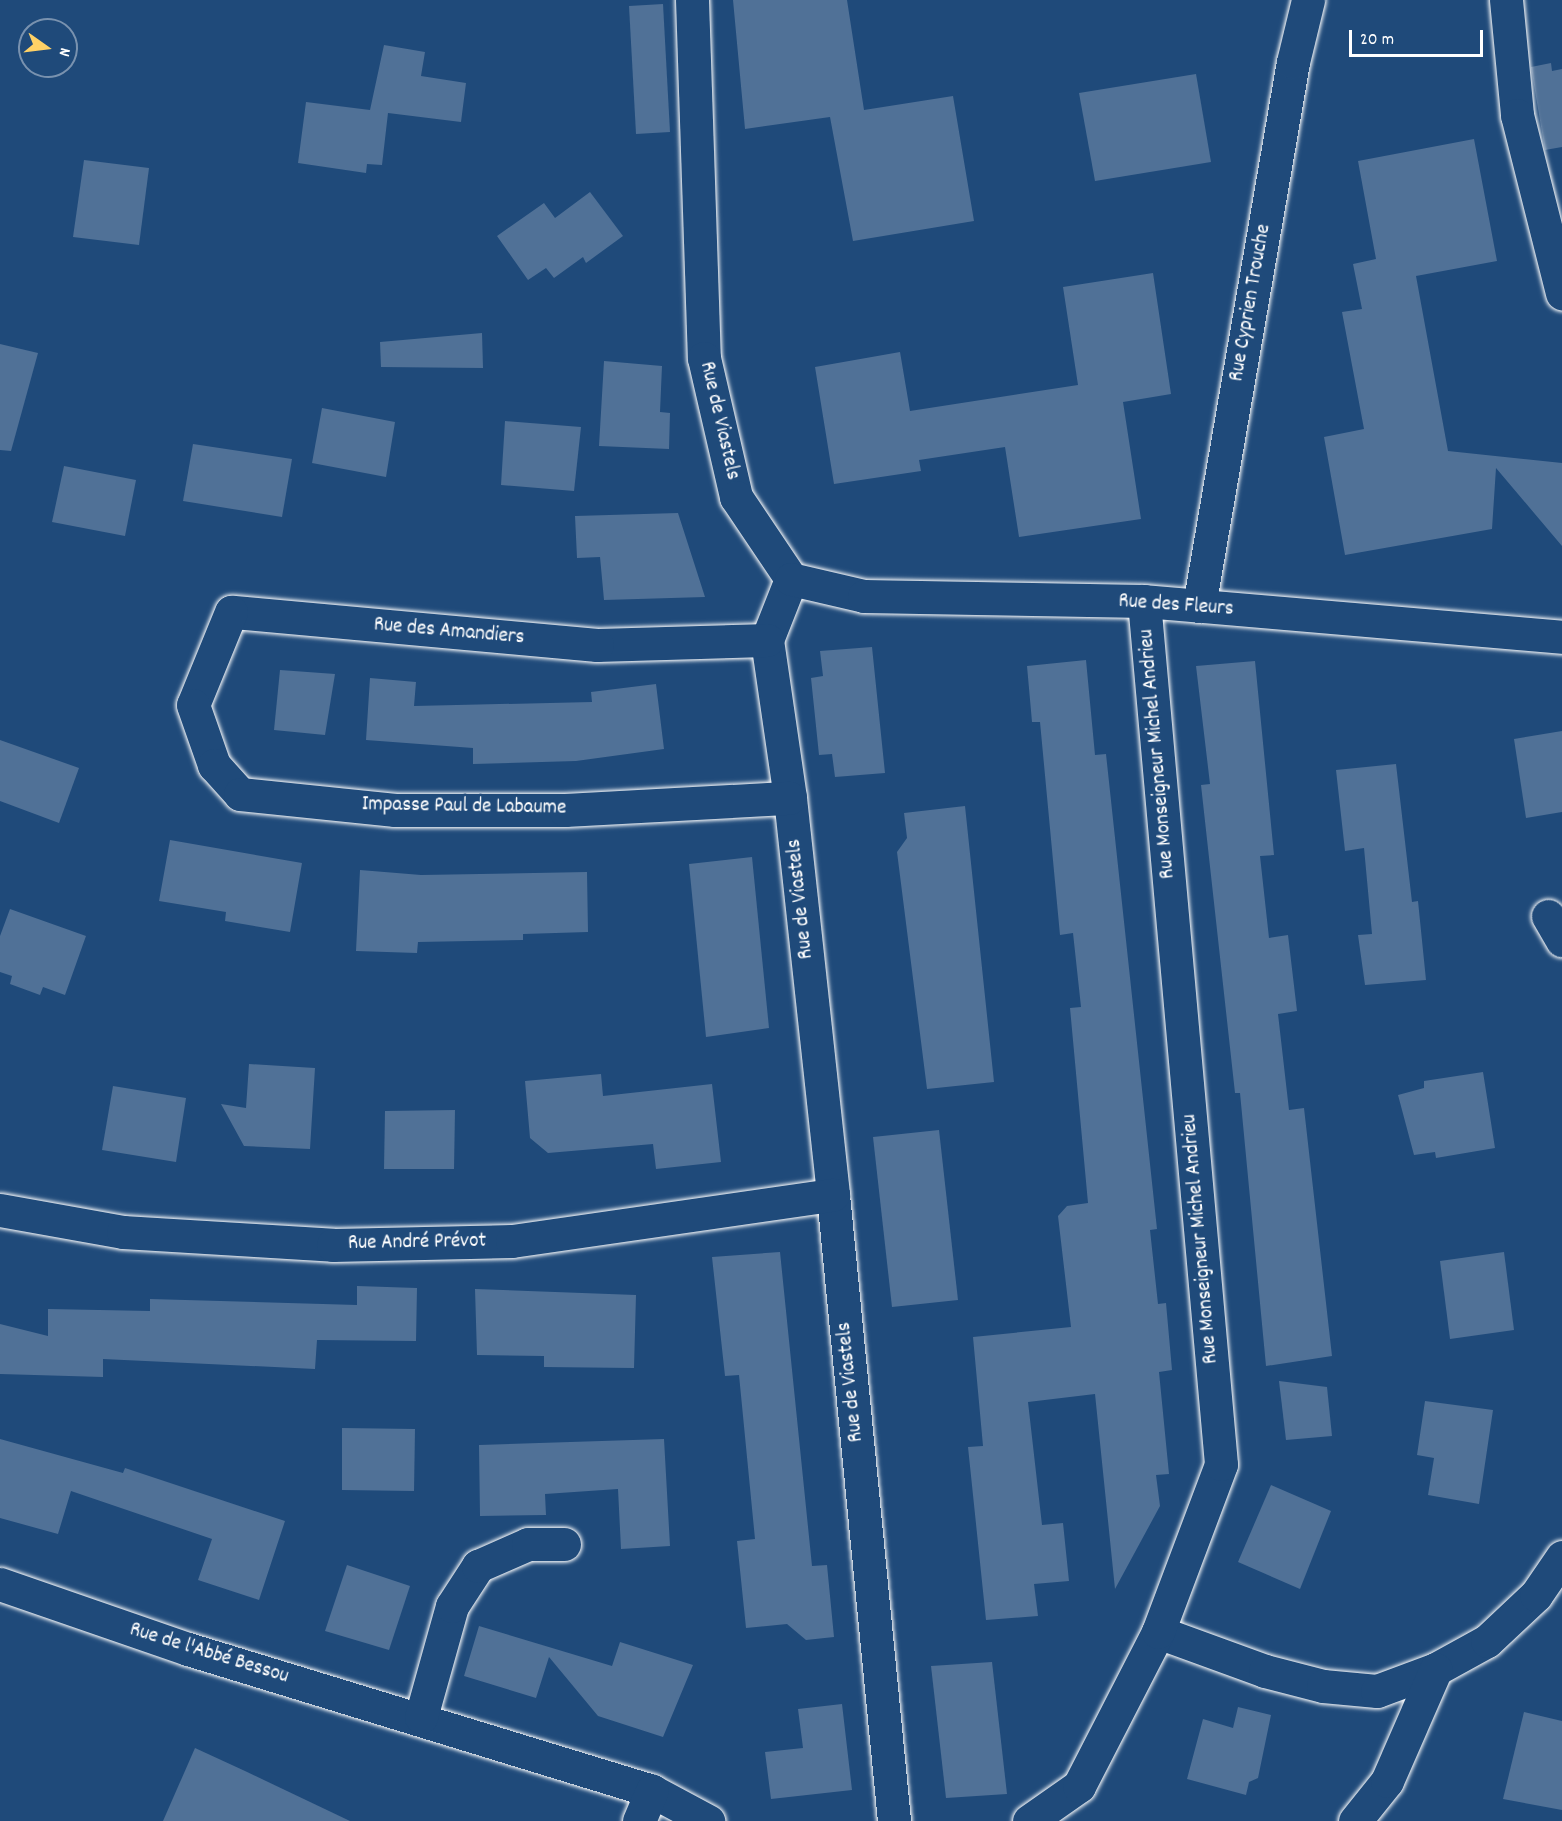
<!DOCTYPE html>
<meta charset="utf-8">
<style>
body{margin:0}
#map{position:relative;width:1562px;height:1821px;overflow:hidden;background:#1f4a7a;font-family:Dekko,sans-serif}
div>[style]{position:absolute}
.building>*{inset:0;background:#507197}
.roads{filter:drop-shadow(0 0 2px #fff) drop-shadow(0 0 2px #fff)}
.minor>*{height:33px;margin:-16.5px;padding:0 16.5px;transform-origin:16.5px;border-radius:16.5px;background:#1f4a7a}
span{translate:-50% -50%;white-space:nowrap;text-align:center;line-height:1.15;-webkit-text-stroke:5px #1f4a7a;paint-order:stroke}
.street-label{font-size:21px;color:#fff}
.north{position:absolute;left:18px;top:18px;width:60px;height:60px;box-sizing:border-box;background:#1f4a7a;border:2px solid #7992af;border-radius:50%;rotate:104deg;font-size:16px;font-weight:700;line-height:24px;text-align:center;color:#fff}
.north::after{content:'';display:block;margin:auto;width:21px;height:27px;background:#ffd166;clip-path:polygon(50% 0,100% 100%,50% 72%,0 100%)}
.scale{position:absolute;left:1349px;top:30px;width:134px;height:27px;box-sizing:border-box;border:3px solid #fff;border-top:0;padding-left:8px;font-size:18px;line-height:21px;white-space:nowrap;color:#fff;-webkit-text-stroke:4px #1f4a7a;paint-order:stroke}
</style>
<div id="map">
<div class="building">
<div style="clip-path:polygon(733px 0,847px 0,864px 110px,953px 96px,974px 221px,853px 241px,830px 117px,745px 129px)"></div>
<div style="clip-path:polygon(663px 4px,670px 132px,636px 134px,629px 6px)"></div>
<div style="clip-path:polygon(384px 45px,425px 52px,421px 76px,466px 83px,461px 122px,388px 113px,382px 165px,367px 164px,366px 173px,298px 163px,306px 102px,370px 110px)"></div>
<div style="clip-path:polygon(1551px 63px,1552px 71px,1562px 69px,1562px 147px,1545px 150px,1531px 67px)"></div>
<div style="clip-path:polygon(1196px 74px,1211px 162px,1095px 181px,1079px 93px)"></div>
<div style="clip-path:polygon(1474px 139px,1497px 261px,1416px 276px,1448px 451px,1562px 463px,1562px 546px,1496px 468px,1492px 529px,1345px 555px,1324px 437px,1364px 429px,1342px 312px,1362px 309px,1353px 264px,1376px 259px,1358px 161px)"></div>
<div style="clip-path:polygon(84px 160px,149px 168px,139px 245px,73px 237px)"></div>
<div style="clip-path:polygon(590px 192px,623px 236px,586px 263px,583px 257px,554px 278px,546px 268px,528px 280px,497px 236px,544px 203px,555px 218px)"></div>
<div style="clip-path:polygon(1153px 273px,1171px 394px,1123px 402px,1141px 519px,1019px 537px,1005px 447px,919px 460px,921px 471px,834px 484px,815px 367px,900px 352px,910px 411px,1078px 385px,1063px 287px)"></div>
<div style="clip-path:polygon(482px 333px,483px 368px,381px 367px,380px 342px)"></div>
<div style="clip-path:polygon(0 344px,38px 353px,11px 451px,0 450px)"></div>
<div style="clip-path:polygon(604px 361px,662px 366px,660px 412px,670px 413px,669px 449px,599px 446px)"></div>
<div style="clip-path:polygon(322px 408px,395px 422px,386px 477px,312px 463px)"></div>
<div style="clip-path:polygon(505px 421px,581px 427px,574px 491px,501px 485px)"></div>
<div style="clip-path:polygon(193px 444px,292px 459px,282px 517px,183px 501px)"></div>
<div style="clip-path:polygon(64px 466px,136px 480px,125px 536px,52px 522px)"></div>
<div style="clip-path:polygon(678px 513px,705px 597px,604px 600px,600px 557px,577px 558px,575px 516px)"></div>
<div style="clip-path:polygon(872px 647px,885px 773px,835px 777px,832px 754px,819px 755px,811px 678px,823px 676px,820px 651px)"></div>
<div style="clip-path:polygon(1086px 660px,1095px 755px,1106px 754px,1157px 1229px,1150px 1230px,1158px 1304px,1166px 1303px,1172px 1370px,1159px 1372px,1169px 1474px,1156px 1475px,1160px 1506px,1115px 1589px,1095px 1394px,1028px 1402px,1042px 1525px,1063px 1523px,1069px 1581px,1034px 1584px,1038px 1616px,986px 1620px,968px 1447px,983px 1446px,973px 1337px,1071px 1327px,1058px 1216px,1067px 1206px,1088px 1203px,1070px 1008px,1081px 1007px,1073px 933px,1060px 935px,1040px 722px,1032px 722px,1027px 666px)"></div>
<div style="clip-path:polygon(1255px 661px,1274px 855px,1260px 856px,1269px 938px,1288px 935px,1297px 1011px,1278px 1014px,1289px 1110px,1304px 1108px,1332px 1356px,1266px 1366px,1240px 1093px,1235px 1093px,1201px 785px,1210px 784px,1196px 666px)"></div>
<div style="clip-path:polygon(280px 670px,335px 674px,325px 735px,274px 730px)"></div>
<div style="clip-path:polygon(370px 678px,416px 682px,414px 706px,592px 702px,591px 692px,656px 684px,664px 749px,576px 761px,473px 764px,473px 748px,366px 740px)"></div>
<div style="clip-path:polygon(1562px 731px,1562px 812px,1526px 818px,1514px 739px)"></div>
<div style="clip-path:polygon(0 740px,79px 768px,59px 823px,0 801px)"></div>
<div style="clip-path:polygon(1396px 764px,1412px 902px,1418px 901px,1426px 980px,1365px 985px,1358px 935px,1372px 934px,1364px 848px,1345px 851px,1336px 770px)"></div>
<div style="clip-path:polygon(965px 806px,994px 1082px,927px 1089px,897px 852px,907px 838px,904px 813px)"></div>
<div style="clip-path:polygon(170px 840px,302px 863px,290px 932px,225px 921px,226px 912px,159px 901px)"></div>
<div style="clip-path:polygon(752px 857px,769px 1028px,706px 1037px,689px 864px)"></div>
<div style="clip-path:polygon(360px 870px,421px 875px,587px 872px,588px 932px,523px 934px,523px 940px,418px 942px,417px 953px,356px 951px)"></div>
<div style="clip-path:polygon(10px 909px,86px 936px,65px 995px,43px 987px,40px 995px,10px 984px,12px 976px,0 972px,0 936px)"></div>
<div style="clip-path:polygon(249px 1064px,315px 1068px,310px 1149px,244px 1146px,221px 1104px,246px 1108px)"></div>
<div style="clip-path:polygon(1483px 1072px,1495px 1148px,1436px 1158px,1435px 1152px,1414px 1155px,1398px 1095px,1424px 1088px,1424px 1081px)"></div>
<div style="clip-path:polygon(601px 1074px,603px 1096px,712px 1084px,721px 1162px,656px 1169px,653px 1144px,548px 1153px,530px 1138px,525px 1081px)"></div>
<div style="clip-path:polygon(113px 1086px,186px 1098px,176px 1162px,102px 1150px)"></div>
<div style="clip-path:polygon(455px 1110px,454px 1169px,384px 1169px,385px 1111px)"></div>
<div style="clip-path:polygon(939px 1130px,958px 1300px,892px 1307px,873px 1137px)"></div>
<div style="clip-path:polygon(780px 1252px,812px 1566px,827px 1565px,834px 1637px,806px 1640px,787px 1624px,746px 1628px,737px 1541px,755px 1539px,739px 1375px,725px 1376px,712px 1257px)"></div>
<div style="clip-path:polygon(1504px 1252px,1514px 1330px,1450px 1339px,1440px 1261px)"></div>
<div style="clip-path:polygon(357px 1286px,417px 1288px,416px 1341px,317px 1340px,315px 1369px,103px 1359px,103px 1377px,0 1374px,0 1324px,48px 1336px,48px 1309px,150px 1311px,150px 1299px,357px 1305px)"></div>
<div style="clip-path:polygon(475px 1289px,636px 1295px,634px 1368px,544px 1367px,544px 1356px,477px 1355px)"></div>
<div style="clip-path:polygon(1279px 1381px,1327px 1387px,1332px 1436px,1286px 1440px)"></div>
<div style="clip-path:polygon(1425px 1401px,1493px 1410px,1479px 1504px,1428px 1495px,1434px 1458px,1417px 1455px)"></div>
<div style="clip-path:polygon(342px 1428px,415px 1429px,414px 1491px,342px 1490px)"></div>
<div style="clip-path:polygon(0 1439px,123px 1473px,125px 1468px,285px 1521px,259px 1600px,198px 1580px,212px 1539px,71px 1491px,58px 1534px,0 1518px)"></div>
<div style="clip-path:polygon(664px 1439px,670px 1546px,621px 1549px,618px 1489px,545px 1494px,546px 1515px,480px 1516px,479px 1445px)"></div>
<div style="clip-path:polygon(1271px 1485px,1331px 1511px,1300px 1589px,1238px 1562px)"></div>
<div style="clip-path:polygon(347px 1565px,410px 1586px,389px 1650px,325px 1631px)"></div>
<div style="clip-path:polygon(479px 1626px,612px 1666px,620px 1642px,693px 1665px,663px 1737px,598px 1716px,549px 1657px,536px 1698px,464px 1676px)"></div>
<div style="clip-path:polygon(992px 1662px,1007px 1794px,946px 1798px,931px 1666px)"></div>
<div style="clip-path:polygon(842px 1704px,852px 1790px,771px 1799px,765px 1752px,803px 1748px,798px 1709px)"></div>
<div style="clip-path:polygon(1238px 1707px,1271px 1715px,1258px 1778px,1249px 1782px,1246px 1795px,1187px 1779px,1203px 1719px,1233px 1728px)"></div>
<div style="clip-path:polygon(1524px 1712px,1562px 1721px,1562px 1810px,1503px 1799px)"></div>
<div style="clip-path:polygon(195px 1748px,245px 1771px,350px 1821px,163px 1821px)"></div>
</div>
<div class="roads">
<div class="minor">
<div style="left:692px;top:0;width:358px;rotate:88.1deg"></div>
<div style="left:704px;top:358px;width:143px;rotate:77deg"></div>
<div style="left:736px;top:497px;width:99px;rotate:56.1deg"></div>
<div style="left:791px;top:579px;width:66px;rotate:111.5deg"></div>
<div style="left:767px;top:640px;width:160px;rotate:81.7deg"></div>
<div style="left:790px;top:798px;width:399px;rotate:83.8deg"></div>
<div style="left:833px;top:1195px;width:629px;rotate:84.43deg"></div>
<div style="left:1506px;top:0;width:116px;rotate:84.5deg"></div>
<div style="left:1517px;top:115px;width:184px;rotate:75.8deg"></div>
<div style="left:791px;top:579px;width:75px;rotate:13.1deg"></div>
<div style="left:864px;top:596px;width:280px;rotate:1deg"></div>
<div style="left:1144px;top:601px;width:420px;rotate:4.9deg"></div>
<div style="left:1199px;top:606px;width:552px;rotate:-80.2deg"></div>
<div style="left:1293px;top:62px;width:64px;rotate:-76.4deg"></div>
<div style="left:767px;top:640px;width:170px;rotate:178.3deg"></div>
<div style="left:597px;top:645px;width:367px;rotate:-174.8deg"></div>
<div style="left:231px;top:612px;width:100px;rotate:112.2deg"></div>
<div style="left:193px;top:705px;width:64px;rotate:70.7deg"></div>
<div style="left:214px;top:765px;width:39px;rotate:48deg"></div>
<div style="left:240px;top:794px;width:156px;rotate:5.9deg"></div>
<div style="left:395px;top:810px;width:170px"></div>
<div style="left:565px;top:810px;width:225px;rotate:-3.1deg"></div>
<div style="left:1548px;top:916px;width:28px;rotate:60deg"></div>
<div style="left:0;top:1210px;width:125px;rotate:10.1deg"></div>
<div style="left:123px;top:1232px;width:210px;rotate:3.5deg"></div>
<div style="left:333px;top:1245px;width:179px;rotate:-1.3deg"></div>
<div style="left:512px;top:1241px;width:324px;rotate:-8.2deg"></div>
<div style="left:0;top:1584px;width:199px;rotate:19.1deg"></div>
<div style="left:188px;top:1649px;width:485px;rotate:17deg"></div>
<div style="left:652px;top:1791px;width:64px;rotate:28.2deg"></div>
<div style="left:1158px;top:1632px;width:114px;rotate:20deg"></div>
<div style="left:1265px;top:1671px;width:60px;rotate:14.5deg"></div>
<div style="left:1323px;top:1686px;width:54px;rotate:5.3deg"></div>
<div style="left:1377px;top:1691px;width:63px;rotate:-20.4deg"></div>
<div style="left:1436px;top:1669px;width:58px;rotate:-28.8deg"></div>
<div style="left:1487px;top:1641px;width:67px;rotate:-43.2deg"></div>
<div style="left:1536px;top:1595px;width:46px;rotate:-55.6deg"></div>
<div style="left:421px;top:1717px;width:115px;rotate:-74.4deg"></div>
<div style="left:452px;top:1606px;width:48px;rotate:-57deg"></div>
<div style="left:478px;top:1566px;width:55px;rotate:-23.7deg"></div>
<div style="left:528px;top:1544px;width:36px"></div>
<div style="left:639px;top:1821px;width:33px;rotate:-67deg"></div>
<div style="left:1029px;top:1821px;width:61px;rotate:-35deg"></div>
<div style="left:1079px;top:1786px;width:173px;rotate:-62.8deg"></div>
<div style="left:1158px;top:1632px;width:179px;rotate:-69.4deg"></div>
<div style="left:1221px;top:1464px;width:866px;rotate:-95.1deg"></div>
<div style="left:1355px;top:1821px;width:51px;rotate:-51.3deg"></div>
<div style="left:1387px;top:1781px;width:122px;rotate:-66.4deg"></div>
</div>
</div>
<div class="street-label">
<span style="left:1251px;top:303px;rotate:-80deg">Rue Cyprien Trouche</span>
<span style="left:719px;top:421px;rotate:77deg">Rue de Viastels</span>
<span style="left:1176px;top:606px;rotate:4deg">Rue des Fleurs</span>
<span style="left:449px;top:632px;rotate:5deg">Rue des Amandiers</span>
<span style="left:1158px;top:754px;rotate:-95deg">Rue Monseigneur Michel Andrieu</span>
<span style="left:464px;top:807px;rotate:1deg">Impasse Paul de Labaume</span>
<span style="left:801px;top:899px;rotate:-96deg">Rue de Viastels</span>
<span style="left:1201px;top:1239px;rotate:-95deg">Rue Monseigneur Michel Andrieu</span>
<span style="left:417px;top:1243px;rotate:-1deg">Rue André Prévot</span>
<span style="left:851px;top:1382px;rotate:-96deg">Rue de Viastels</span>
<span style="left:209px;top:1654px;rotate:17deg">Rue de l'Abbé Bessou</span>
</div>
<div class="north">N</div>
<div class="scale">20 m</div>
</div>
